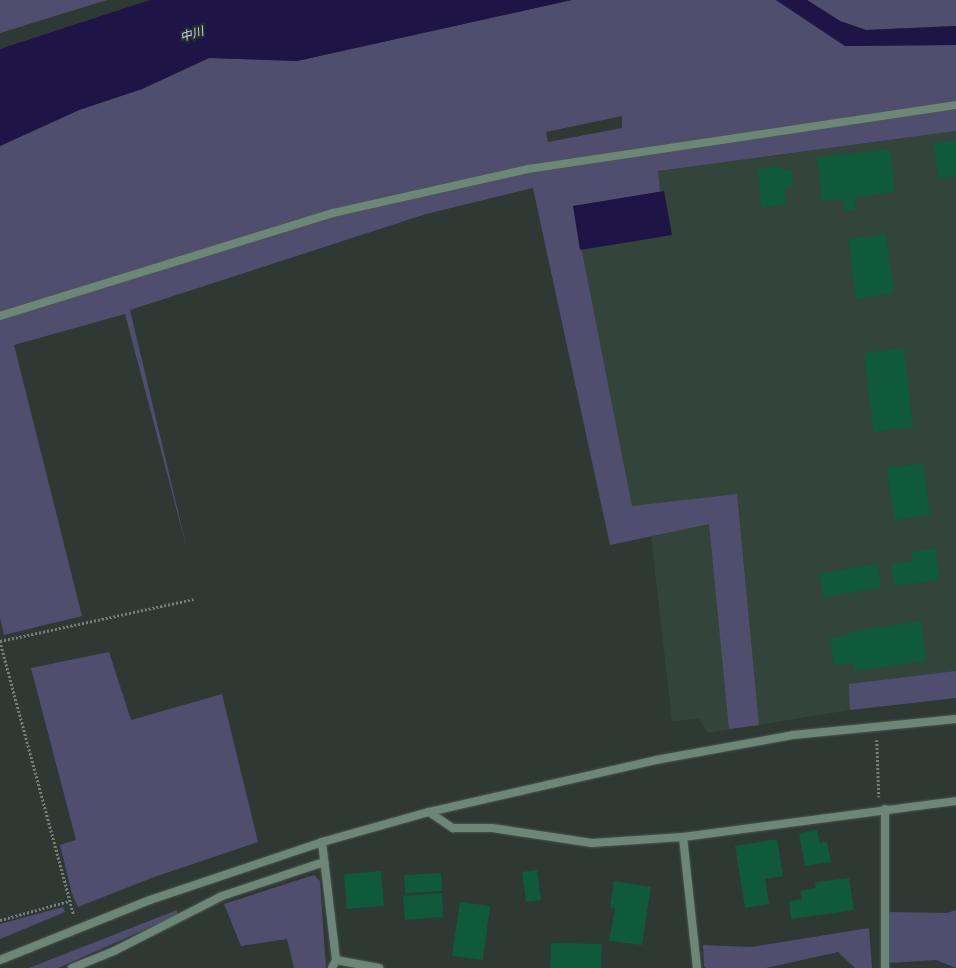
<!DOCTYPE html>
<meta charset="utf-8">
<style>
body{margin:0}
#map{position:relative;width:956px;height:968px;overflow:hidden;background:#2e3933;font-family:"Varela Round","Noto Sans JP",sans-serif}
div>[style]{position:absolute}
.built>*{inset:0;background:#33443a}
.green>*{inset:0;background:#4f4e6f}
.water>*{inset:0;background:#1e1546}
.building>*{inset:0;background:#0e5a3b}
.path>*{height:2.5px;margin-top:-1.25px;transform-origin:0;background:repeating-linear-gradient(90deg,#76807a 0 2px,transparent 0 4px)}
.roads{filter:drop-shadow(0 0 1px #4d5751) drop-shadow(0 0 1px #4d5751)}
.service>*{height:8px;margin:-4px;padding:0 4px;transform-origin:4px;border-radius:4px;background:#6c8778}
.minor>*{height:8px;margin:-4px;padding:0 4px;transform-origin:4px;border-radius:4px;background:#6c8778}
.tertiary>*{height:8px;margin:-4px;padding:0 4px;transform-origin:4px;border-radius:4px;background:#6c8778}
span{translate:-50% -50%;white-space:nowrap;text-align:center;line-height:1.15;-webkit-text-stroke:4px #242f29;paint-order:stroke}
.water-label{font-size:12px;color:#d3d3f5;font-style:italic}
</style>
<div id="map">
<div class="built">
<div style="clip-path:polygon(956px 131px,956px 698px,850px 710px,708px 733px,699px 719px,672px 721px,651px 536px,610px 545px,533px 188px)"></div>
</div>
<div class="green">
<div style="clip-path:polygon(0 0,107px 0,0 33px)"></div>
<div style="clip-path:polygon(evenodd,571px 0,776px 0,845px 46px,956px 45px,956px 131px,658px 171px,660px 192px,573px 206px,632px 506px,737px 494px,759px 725px,729px 729px,709px 524px,610px 545px,533px 188px,426px 214px,130px 310px,188px 553px,125px 314px,14px 345px,82px 616px,4px 635px,0 618px,0 146px,79px 110px,142px 89px,209px 58px,297px 61px,571px 0,622px 116px,622px 128px,548px 142px,546px 132px,622px 116px)"></div>
<div style="clip-path:polygon(807px 0,956px 0,956px 26px,866px 30px,840px 21px)"></div>
<div style="clip-path:polygon(109px 652px,131px 720px,222px 694px,258px 842px,154px 877px,78px 907px,72px 894px,60px 845px,76px 840px,31px 668px)"></div>
<div style="clip-path:polygon(956px 671px,956px 698px,850px 710px,849px 684px)"></div>
<div style="clip-path:polygon(314px 875px,320px 881px,326px 968px,294px 968px,287px 939px,241px 946px,224px 904px)"></div>
<div style="clip-path:polygon(63px 907px,65px 912px,0 939px,0 924px)"></div>
<div style="clip-path:polygon(177px 910px,178px 915px,58px 968px,29px 968px)"></div>
<div style="clip-path:polygon(956px 910px,956px 968px,936px 960px,889px 963px,887px 912px,947px 913px)"></div>
<div style="clip-path:polygon(869px 928px,872px 968px,855px 968px,838px 952px,766px 968px,706px 968px,704px 966px,703px 945px,751px 947px)"></div>
</div>
<div class="water">
<div style="clip-path:polygon(150px 0,572px 0,297px 61px,209px 58px,142px 89px,79px 110px,0 146px,0 49px)"></div>
<div style="clip-path:polygon(776px 0,807px 0,840px 21px,866px 30px,956px 26px,956px 45px,845px 46px)"></div>
<div style="clip-path:polygon(664px 191px,672px 235px,580px 250px,573px 206px)"></div>
</div>
<div class="building">
<div style="clip-path:polygon(956px 140px,956px 176px,938px 178px,933px 143px)"></div>
<div style="clip-path:polygon(890px 149px,895px 192px,855px 197px,856px 210px,844px 211px,843px 199px,822px 201px,817px 157px)"></div>
<div style="clip-path:polygon(781px 166px,781px 170px,792px 169px,793px 186px,785px 187px,786px 205px,761px 207px,758px 168px)"></div>
<div style="clip-path:polygon(886px 234px,894px 293px,856px 299px,848px 239px)"></div>
<div style="clip-path:polygon(904px 348px,913px 427px,873px 432px,864px 353px)"></div>
<div style="clip-path:polygon(923px 463px,930px 515px,894px 520px,887px 468px)"></div>
<div style="clip-path:polygon(936px 549px,939px 580px,894px 586px,891px 563px,913px 561px,912px 551px)"></div>
<div style="clip-path:polygon(877px 564px,881px 588px,823px 597px,820px 573px)"></div>
<div style="clip-path:polygon(921px 621px,926px 661px,854px 671px,853px 663px,834px 665px,830px 638px,848px 635px,848px 632px)"></div>
<div style="clip-path:polygon(817px 830px,820px 843px,827px 842px,831px 862px,805px 866px,799px 833px)"></div>
<div style="clip-path:polygon(777px 839px,783px 876px,765px 879px,769px 904px,745px 908px,735px 846px)"></div>
<div style="clip-path:polygon(537px 870px,541px 900px,526px 902px,522px 872px)"></div>
<div style="clip-path:polygon(381px 871px,384px 906px,347px 909px,344px 874px)"></div>
<div style="clip-path:polygon(441px 873px,442px 891px,405px 893px,404px 875px)"></div>
<div style="clip-path:polygon(849px 878px,854px 910px,791px 919px,789px 901px,802px 899px,800px 891px,816px 888px,815px 882px)"></div>
<div style="clip-path:polygon(614px 881px,651px 887px,642px 945px,609px 941px,615px 908px,610px 908px)"></div>
<div style="clip-path:polygon(442px 893px,443px 917px,405px 920px,403px 896px)"></div>
<div style="clip-path:polygon(460px 902px,490px 906px,483px 960px,452px 956px)"></div>
<div style="clip-path:polygon(551px 943px,602px 944px,601px 968px,550px 968px)"></div>
</div>
<div class="path">
<div style="left:0;top:641px;width:284px;rotate:74.9deg"></div>
<div style="left:0;top:641px;width:198px;rotate:-12.2deg"></div>
<div style="left:877px;top:740px;width:57px;rotate:88deg"></div>
<div style="left:0;top:920px;width:72px;rotate:-15.4deg"></div>
</div>
<div class="roads">
<div class="service">
<div style="left:0;top:316px;width:349px;rotate:-17.2deg"></div>
<div style="left:333px;top:213px;width:200px;rotate:-12.7deg"></div>
<div style="left:528px;top:169px;width:433px;rotate:-8.5deg"></div>
<div style="left:332px;top:968px;width:9px;rotate:-63deg"></div>
</div>
<div class="minor">
<div style="left:885px;top:809px;width:159px;rotate:90deg"></div>
<div style="left:429px;top:812px;width:29px;rotate:34deg"></div>
<div style="left:453px;top:828px;width:39px"></div>
<div style="left:492px;top:828px;width:101px;rotate:8.5deg"></div>
<div style="left:592px;top:843px;width:91px;rotate:-3.8deg"></div>
<div style="left:683px;top:837px;width:275px;rotate:-7.5deg"></div>
<div style="left:683px;top:837px;width:132px;rotate:83.9deg"></div>
<div style="left:322px;top:842px;width:119px;rotate:83.2deg"></div>
<div style="left:336px;top:960px;width:44px;rotate:10.5deg"></div>
<div style="left:72px;top:968px;width:45px;rotate:-22deg"></div>
<div style="left:114px;top:951px;width:121px;rotate:-27deg"></div>
<div style="left:222px;top:896px;width:108px;rotate:-18.4deg"></div>
</div>
<div class="tertiary">
<div style="left:0;top:960px;width:162px;rotate:-21.8deg"></div>
<div style="left:150px;top:900px;width:182px;rotate:-18.6deg"></div>
<div style="left:322px;top:842px;width:111px;rotate:-15.7deg"></div>
<div style="left:429px;top:812px;width:233px;rotate:-12.9deg"></div>
<div style="left:656px;top:760px;width:139px;rotate:-10.3deg"></div>
<div style="left:793px;top:735px;width:164px;rotate:-5.6deg"></div>
</div>
</div>
<div class="water-label">
<span style="left:192px;top:35px;rotate:-17deg">中川</span>
</div>
</div>
